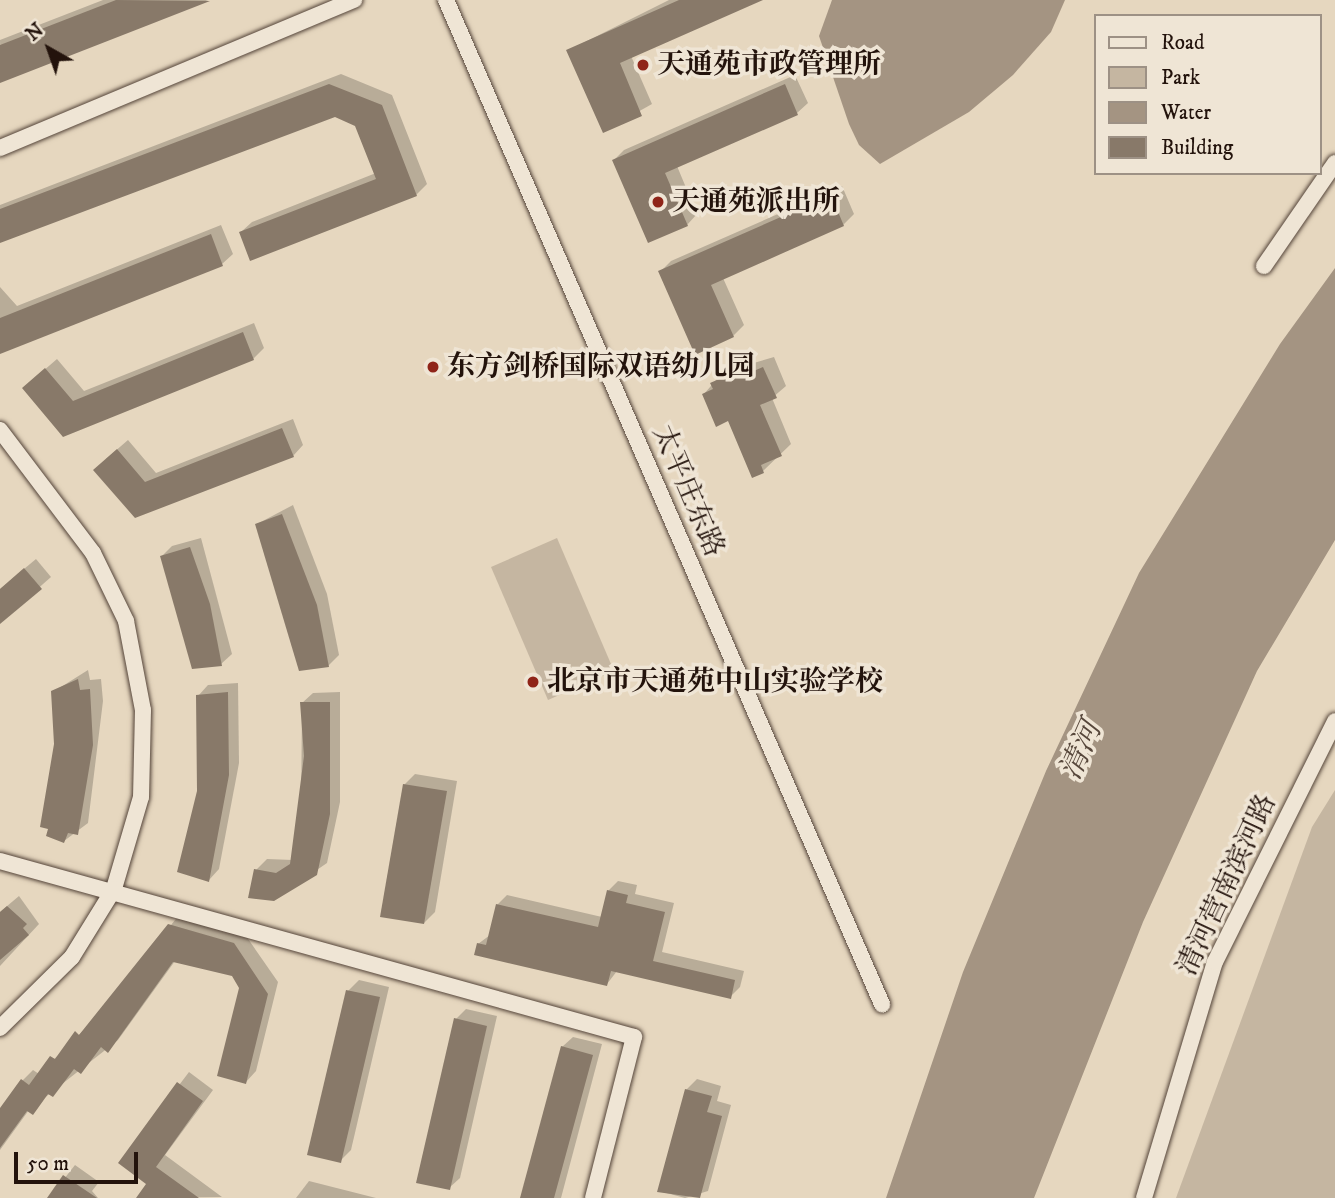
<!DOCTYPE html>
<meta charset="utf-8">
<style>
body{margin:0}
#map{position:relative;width:1335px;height:1198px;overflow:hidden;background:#e6d7bf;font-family:"IM FELL DW Pica","Noto Serif SC",serif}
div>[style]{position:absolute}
.green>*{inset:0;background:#c5b6a1}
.water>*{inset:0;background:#a49482}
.shadow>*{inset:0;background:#0003}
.building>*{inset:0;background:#887969}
.roads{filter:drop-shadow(0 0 2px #544439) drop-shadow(0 0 2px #544439)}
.minor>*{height:16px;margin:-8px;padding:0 8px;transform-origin:8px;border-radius:8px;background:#efe5d5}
.dots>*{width:19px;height:19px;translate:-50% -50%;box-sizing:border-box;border:4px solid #efe5d5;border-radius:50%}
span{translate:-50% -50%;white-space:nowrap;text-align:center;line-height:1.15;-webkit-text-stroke:7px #efe5d5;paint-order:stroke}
.poi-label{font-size:28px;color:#23130c;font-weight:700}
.left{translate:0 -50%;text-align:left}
.street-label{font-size:28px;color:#23130c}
.water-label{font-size:30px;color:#57473b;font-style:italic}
.legend{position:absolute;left:1094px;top:14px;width:228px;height:161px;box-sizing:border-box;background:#efe5d5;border:2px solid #9d9185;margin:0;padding:9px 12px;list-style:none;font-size:21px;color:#23130c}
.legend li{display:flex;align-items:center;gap:14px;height:35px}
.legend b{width:35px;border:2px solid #9d9185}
.north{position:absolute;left:14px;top:14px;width:70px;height:70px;-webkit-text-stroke:5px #efe5d5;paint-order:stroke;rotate:320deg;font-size:19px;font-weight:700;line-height:28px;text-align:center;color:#23130c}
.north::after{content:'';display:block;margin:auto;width:24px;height:32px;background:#23130c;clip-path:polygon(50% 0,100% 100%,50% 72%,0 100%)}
.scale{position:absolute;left:14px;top:1152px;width:124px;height:32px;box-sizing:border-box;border:4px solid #23130c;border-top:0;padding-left:9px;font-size:21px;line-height:24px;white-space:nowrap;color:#23130c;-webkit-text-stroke:5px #efe5d5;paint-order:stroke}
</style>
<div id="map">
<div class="green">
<div style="clip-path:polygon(557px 538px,614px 671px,548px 700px,491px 567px)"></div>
<div style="clip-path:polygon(1335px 790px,1335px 1198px,1176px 1198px,1312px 827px)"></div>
</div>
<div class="water">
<div style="clip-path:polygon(832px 0,1065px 0,1051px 32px,1013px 75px,969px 112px,880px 164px,859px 145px,849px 124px,819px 36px)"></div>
<div style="clip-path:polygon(1335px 268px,1335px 540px,1257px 671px,1143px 922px,1034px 1198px,886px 1198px,963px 972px,1046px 771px,1139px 573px,1280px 344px)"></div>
</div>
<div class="shadow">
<div style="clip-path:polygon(103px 0,208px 0,1px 81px,0 40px)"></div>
<div style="clip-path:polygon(669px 0,755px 0,631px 56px,652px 104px,604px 131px,569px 50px)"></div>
<div style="clip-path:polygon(341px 74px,392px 95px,427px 184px,416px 195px,241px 232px,252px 222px,376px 173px,357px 125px,335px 115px,0 241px,0 205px)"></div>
<div style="clip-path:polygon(795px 75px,808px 103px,797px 113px,677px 166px,697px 214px,687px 225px,614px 160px,624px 150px)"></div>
<div style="clip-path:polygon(842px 186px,854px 214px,843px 225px,723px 278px,744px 325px,733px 336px,660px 272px,671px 261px)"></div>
<div style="clip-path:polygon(221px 225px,233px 254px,222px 264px,0 352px,0 287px,17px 306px)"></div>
<div style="clip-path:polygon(254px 323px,264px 348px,253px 359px,64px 435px,35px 378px,57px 359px,84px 391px)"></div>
<div style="clip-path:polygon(774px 357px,786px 386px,772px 398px,791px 444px,763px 471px,729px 419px,704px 394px,723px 372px)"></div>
<div style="clip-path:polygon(293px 419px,303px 445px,293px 456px,135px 516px,106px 459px,128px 440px,156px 473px)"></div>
<div style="clip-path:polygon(293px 505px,327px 594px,339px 655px,328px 666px,257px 524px)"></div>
<div style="clip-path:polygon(201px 538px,232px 654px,221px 664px,162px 556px,172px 546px)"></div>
<div style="clip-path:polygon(36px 559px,51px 577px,0 622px,0 589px)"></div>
<div style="clip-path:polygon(88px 670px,90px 680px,101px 679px,103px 701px,88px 823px,64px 841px,53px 692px)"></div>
<div style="clip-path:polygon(238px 683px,239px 763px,219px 869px,209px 880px,198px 792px,198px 696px,208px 685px)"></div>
<div style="clip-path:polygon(340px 692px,340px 802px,327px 863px,273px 900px,256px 870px,267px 859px,293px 860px,301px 816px,302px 703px,313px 693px)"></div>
<div style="clip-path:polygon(415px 774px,457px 781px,435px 912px,424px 923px,404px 785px)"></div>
<div style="clip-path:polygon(618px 881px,637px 885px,635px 894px,674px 903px,662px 952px,744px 971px,740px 987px,730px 997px,617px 971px,607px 984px,478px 944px,490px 935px,497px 905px,507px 895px,602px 917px,608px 891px)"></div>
<div style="clip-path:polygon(19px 896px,39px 924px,0 966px,0 912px)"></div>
<div style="clip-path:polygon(180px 914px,244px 933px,278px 982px,256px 1071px,246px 1082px,241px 988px,233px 975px,175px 961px,118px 1040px,29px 1110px,0 1150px,0 1111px,23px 1080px,33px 1070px,39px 1074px,90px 1024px)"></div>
<div style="clip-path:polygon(359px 980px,389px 987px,351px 1150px,340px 1161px,348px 991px)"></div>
<div style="clip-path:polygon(466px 1009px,497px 1016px,460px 1178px,449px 1188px,456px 1019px)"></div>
<div style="clip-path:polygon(573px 1037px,602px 1044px,561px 1198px,522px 1198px,562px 1047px)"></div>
<div style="clip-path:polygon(189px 1072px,213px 1090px,165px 1155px,222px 1197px,144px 1198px,149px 1184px,120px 1163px)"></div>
<div style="clip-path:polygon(697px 1079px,721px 1086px,717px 1101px,731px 1105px,708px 1191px,685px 1198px,659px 1191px,686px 1090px)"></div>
<div style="clip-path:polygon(75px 1165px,99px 1182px,92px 1191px,98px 1198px,49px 1198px)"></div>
<div style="clip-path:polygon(309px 1181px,376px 1198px,296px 1198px)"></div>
</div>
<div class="building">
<div style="clip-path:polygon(116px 0,210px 1px,0 83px,0 45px)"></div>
<div style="clip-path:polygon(679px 0,763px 0,620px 63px,642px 116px,603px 133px,566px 50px)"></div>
<div style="clip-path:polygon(329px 84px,382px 105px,417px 196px,250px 261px,239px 232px,376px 179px,355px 126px,335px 117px,0 243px,0 209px)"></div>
<div style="clip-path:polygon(785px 84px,798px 115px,665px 173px,688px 226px,648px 243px,612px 160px)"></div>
<div style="clip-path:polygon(831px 195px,844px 226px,711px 285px,734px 337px,695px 355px,658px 271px)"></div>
<div style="clip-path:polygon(211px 234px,223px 266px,0 354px,0 318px)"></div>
<div style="clip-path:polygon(243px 332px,254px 360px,63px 437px,22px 388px,45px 368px,73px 401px)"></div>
<div style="clip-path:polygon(747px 367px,749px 373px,763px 367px,777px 398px,760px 405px,782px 456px,761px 465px,764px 473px,752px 478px,728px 421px,716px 427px,702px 394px,713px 389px,710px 383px)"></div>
<div style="clip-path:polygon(282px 428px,294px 457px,135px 518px,93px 470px,117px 449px,145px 482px)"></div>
<div style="clip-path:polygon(282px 514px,317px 605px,329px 667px,299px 671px,255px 524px)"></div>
<div style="clip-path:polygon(190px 547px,210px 604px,222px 666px,192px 669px,160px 556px)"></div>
<div style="clip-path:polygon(24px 568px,42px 589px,0 624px,0 589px)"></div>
<div style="clip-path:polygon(78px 679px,80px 690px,90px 689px,93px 745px,78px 835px,68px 833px,64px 843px,46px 836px,48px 829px,40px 827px,54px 744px,51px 691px)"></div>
<div style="clip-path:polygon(228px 692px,229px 775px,209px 882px,177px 872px,197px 791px,196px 695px)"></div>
<div style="clip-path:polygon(300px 702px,330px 702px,330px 814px,317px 875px,274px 901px,248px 898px,254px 869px,276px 873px,290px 864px,304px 756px)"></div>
<div style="clip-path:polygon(403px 784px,447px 791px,424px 924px,380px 917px)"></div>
<div style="clip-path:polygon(607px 890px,628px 895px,626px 903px,665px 912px,653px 961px,735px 980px,731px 999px,611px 971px,607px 986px,474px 955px,477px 943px,486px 945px,496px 904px,598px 927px)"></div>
<div style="clip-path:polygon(7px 906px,27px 924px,23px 928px,29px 935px,0 960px,0 912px)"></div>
<div style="clip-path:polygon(168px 924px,234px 943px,268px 994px,246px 1084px,217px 1076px,239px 988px,232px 976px,173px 962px,108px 1053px,101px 1047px,81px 1074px,74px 1069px,53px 1097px,48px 1094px,33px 1115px,27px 1111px,0 1148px,0 1108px,21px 1079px,29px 1085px,50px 1056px,55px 1059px,75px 1031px,79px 1035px)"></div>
<div style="clip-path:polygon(346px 990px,380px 997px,341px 1163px,307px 1155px)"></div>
<div style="clip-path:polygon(454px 1018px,487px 1026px,450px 1190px,416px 1183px)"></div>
<div style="clip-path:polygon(561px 1046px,593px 1055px,554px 1198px,520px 1198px)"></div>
<div style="clip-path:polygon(177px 1082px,203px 1101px,156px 1167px,199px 1198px,136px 1198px,146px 1184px,118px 1163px)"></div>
<div style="clip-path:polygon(685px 1089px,712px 1096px,707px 1112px,722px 1116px,700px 1198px,657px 1192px)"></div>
<div style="clip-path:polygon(63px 1175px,97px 1198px,47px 1198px)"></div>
</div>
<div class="roads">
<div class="minor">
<div style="left:446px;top:0;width:1095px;rotate:66.53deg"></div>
<div style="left:0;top:148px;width:384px;rotate:-22.7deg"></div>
<div style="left:1264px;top:266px;width:125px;rotate:-55.4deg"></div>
<div style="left:0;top:430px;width:154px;rotate:52.9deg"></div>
<div style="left:93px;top:553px;width:76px;rotate:64.1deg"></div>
<div style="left:126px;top:621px;width:91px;rotate:79.2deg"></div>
<div style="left:143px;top:710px;width:87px;rotate:91.3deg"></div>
<div style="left:141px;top:797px;width:96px;rotate:106.4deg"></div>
<div style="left:114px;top:889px;width:80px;rotate:121.7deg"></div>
<div style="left:72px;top:957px;width:101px;rotate:135.4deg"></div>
<div style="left:0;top:861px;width:658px;rotate:15.51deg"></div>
<div style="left:634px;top:1037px;width:166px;rotate:104.3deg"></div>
<div style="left:1144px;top:1198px;width:246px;rotate:-73.3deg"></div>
<div style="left:1215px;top:962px;width:269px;rotate:-63.5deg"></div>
</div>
</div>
<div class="dots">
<div style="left:643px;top:65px;background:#8f2418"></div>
<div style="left:658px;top:202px;background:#8f2418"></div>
<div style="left:433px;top:367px;background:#8f2418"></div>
<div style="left:533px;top:682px;background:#8f2418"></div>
</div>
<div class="poi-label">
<span class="left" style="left:657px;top:65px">天通苑市政管理所</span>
<span class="left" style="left:672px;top:202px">天通苑派出所</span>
<span class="left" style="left:447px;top:367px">东方剑桥国际双语幼儿园</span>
<span class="left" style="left:547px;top:682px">北京市天通苑中山实验学校</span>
</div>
<div class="street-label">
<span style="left:688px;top:491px;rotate:67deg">太平庄东路</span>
<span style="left:1227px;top:885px;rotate:-65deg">清河营南滨河路</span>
</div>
<div class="water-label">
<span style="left:1082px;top:751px;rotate:-66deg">清河</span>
</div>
<ul class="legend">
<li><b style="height:9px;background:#efe5d5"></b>Road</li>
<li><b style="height:19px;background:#c5b6a1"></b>Park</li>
<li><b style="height:19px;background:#a49482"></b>Water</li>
<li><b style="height:19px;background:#887969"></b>Building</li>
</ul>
<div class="north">N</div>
<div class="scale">50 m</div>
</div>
